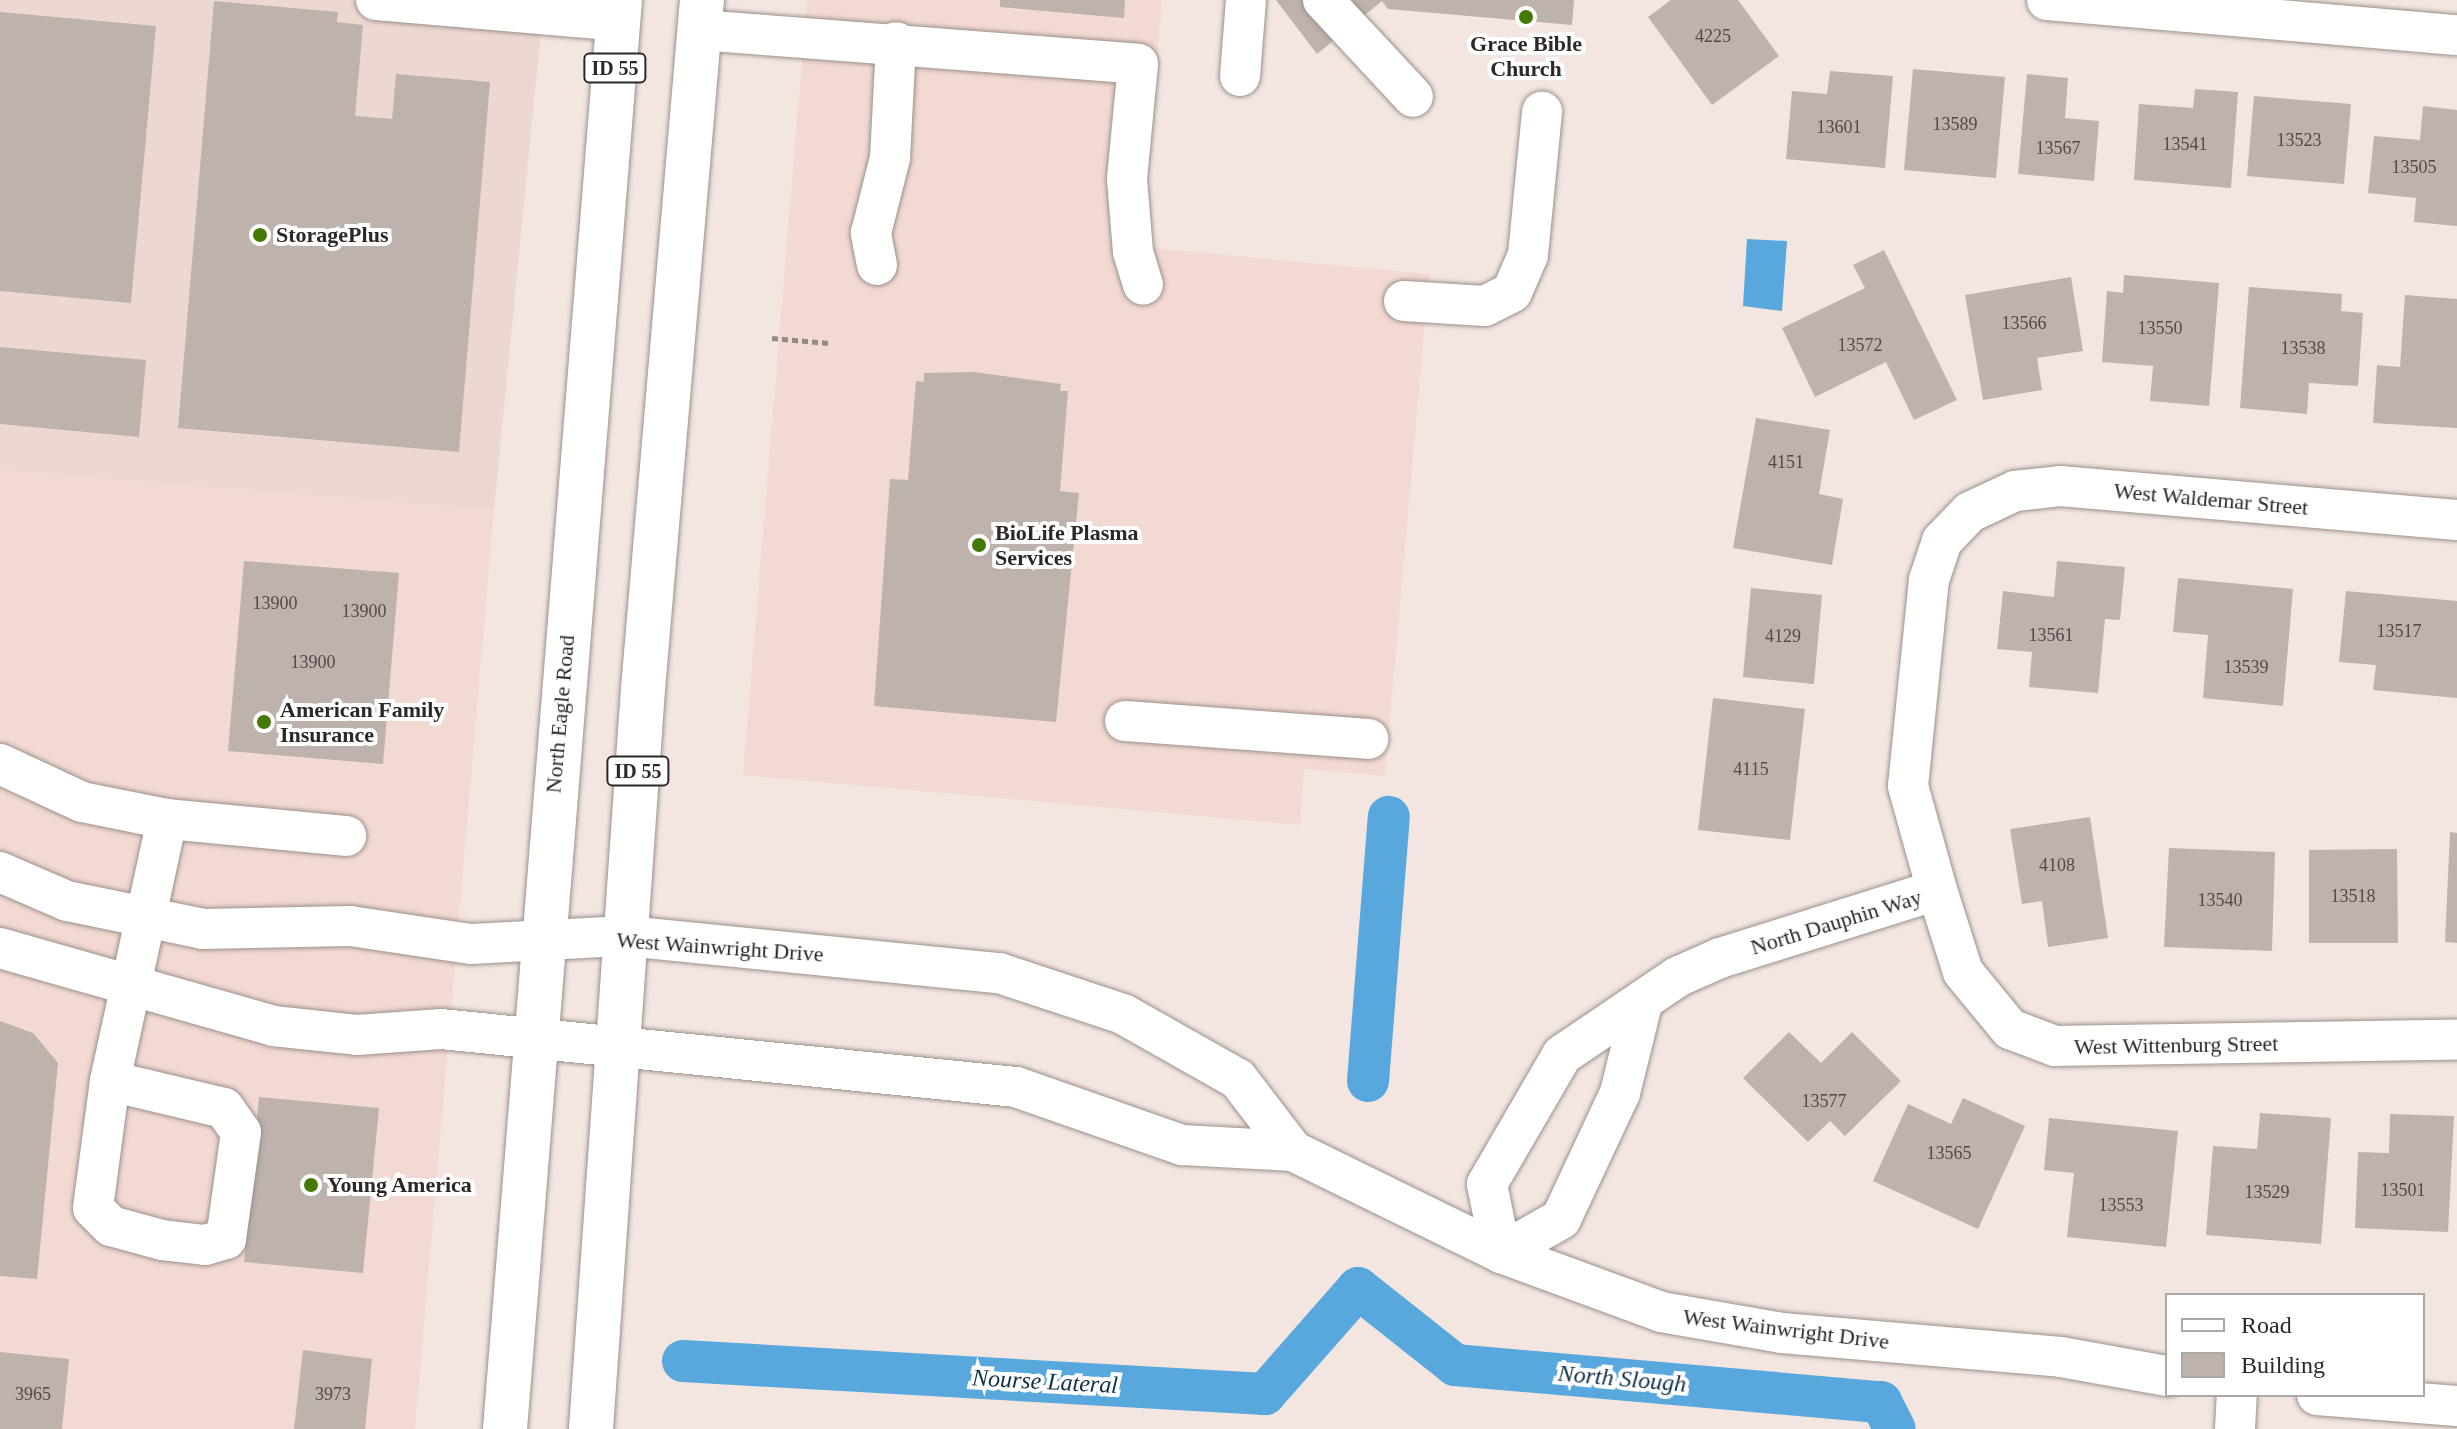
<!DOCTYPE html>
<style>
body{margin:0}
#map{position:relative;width:2457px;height:1429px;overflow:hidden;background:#f3e6e1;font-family:Georgia,serif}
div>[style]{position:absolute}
.commercial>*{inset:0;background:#f2d9d1}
.built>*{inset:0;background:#edd8d1}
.water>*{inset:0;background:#58a8dd}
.canal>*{height:42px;margin:-21px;padding:0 21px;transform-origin:21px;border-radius:21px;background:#58a8dd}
.building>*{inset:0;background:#beb2ad}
.path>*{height:5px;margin-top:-2.5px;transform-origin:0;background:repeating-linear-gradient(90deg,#948b87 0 6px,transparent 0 10px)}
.roads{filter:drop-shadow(0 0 2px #9c908b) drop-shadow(0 0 2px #9c908b)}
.minor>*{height:40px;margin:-20px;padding:0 20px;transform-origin:20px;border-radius:20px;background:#fff}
.highway>*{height:44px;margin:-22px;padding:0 22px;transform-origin:22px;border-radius:22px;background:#fff}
.dots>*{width:22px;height:22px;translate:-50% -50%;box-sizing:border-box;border:4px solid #fff;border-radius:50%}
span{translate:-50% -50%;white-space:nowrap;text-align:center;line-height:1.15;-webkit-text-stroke:8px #fff;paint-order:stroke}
.number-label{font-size:18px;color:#514a48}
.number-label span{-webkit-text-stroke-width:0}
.shield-label span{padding:2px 6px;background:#fff;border:2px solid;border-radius:6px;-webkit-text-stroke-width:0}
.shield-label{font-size:20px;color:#2d2826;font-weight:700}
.poi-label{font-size:22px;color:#2d2826;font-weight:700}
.left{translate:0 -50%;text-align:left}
.street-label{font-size:22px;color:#2d2826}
.water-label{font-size:24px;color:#0d3046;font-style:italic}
.legend{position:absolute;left:2165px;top:1293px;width:260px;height:104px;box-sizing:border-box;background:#fff;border:2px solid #aba9a8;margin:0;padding:10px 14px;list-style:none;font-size:24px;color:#2d2826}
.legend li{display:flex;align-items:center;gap:16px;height:40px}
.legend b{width:40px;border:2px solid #aba9a8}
</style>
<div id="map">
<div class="commercial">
<div style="clip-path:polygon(807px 0,1162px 0,1141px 247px,1429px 274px,1385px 776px,1304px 769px,1300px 825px,743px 775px)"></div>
<div style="clip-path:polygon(0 470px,494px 510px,415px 1429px,0 1429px)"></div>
</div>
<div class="built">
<div style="clip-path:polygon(0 0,544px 0,494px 510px,0 470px)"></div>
</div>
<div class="water">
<div style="clip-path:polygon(1747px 239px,1787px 241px,1782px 311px,1743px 306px)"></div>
</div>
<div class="canal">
<div style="left:1368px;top:1081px;width:265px;rotate:-85.5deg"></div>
<div style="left:683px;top:1361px;width:583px;rotate:3.25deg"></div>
<div style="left:1265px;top:1394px;width:141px;rotate:-48.7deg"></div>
<div style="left:1358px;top:1288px;width:124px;rotate:38.4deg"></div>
<div style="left:1455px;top:1365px;width:428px;rotate:5deg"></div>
<div style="left:1881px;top:1402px;width:30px;rotate:63deg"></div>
</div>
<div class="building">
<div style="clip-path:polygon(1000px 0,1125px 0,1124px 18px,1000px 7px)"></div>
<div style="clip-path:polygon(1276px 0,1574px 0,1572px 25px,1388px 9px,1382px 1px,1317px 54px)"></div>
<div style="clip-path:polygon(1671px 0,1738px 0,1779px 56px,1712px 105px,1648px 17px)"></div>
<div style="clip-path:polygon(214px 1px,338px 12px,337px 22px,363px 25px,355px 116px,392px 119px,396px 74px,490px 82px,459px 452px,178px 428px)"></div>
<div style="clip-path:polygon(0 12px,156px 26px,131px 303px,0 291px)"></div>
<div style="clip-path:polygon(1913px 69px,2005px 77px,1996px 178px,1904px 170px)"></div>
<div style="clip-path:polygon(1830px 71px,1893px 76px,1885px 168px,1786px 159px,1792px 91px,1827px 94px)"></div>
<div style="clip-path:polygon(2027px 74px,2068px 78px,2065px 118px,2099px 121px,2094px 181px,2018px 174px)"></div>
<div style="clip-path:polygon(2195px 89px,2238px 92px,2231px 188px,2134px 180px,2139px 104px,2193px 108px)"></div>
<div style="clip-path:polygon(2254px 96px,2351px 104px,2344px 184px,2247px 176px)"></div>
<div style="clip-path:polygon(2423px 106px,2457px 110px,2457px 226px,2414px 222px,2416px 198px,2368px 193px,2374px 136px,2420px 140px)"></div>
<div style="clip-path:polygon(1884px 250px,1957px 400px,1914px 420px,1886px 362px,1815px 397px,1782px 328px,1865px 288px,1853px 265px)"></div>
<div style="clip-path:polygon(2124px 275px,2219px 283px,2209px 406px,2150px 401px,2153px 366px,2102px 362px,2107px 291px,2123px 293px)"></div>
<div style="clip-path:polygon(2071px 277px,2083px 351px,2037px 358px,2042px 390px,1983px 400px,1965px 295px)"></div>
<div style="clip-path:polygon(2249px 287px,2342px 294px,2341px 311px,2363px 313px,2358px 386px,2309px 383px,2307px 414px,2240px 408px)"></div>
<div style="clip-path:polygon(2405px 295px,2457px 299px,2457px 428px,2373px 423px,2377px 365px,2400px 367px)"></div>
<div style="clip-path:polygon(0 347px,146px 360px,139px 437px,0 424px)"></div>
<div style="clip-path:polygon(974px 372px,1061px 384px,1060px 391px,1068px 391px,1060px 491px,1079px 493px,1056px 722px,874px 706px,890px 479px,908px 480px,916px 381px,924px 382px,924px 373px)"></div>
<div style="clip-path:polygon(1756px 418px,1830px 430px,1819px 494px,1843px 499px,1832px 565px,1733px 548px)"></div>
<div style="clip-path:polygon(244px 561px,399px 573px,383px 764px,228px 751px)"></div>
<div style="clip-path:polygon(2057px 561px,2125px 567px,2120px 620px,2105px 619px,2098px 693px,2029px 687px,2032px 652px,1997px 649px,2003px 591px,2054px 597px)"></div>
<div style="clip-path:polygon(2178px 578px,2293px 589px,2283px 706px,2203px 698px,2208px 635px,2173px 632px)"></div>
<div style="clip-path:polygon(1751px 588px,1822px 595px,1814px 684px,1743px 677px)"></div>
<div style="clip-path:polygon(2346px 591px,2457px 601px,2457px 698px,2373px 690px,2376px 665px,2339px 662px)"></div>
<div style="clip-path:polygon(1713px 698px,1805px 709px,1790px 840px,1698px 830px)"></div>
<div style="clip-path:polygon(2090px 817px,2108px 938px,2048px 947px,2042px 901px,2022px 904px,2010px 829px)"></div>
<div style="clip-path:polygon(2450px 832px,2457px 833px,2457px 943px,2445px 942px)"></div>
<div style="clip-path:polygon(2169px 848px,2275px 852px,2272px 951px,2164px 947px)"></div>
<div style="clip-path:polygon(2397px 849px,2398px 943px,2309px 943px,2309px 850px)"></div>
<div style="clip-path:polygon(0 1021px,33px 1033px,58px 1063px,37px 1279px,0 1276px)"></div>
<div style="clip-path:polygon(1789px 1032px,1821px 1063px,1852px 1032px,1901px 1081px,1845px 1136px,1830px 1121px,1808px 1142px,1743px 1078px)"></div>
<div style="clip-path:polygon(259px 1097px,379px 1108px,363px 1273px,244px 1262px)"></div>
<div style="clip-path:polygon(1963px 1098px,2025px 1126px,1978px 1229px,1873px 1181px,1908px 1104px,1951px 1124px)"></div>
<div style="clip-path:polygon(2260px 1113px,2331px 1118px,2321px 1244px,2206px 1235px,2213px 1146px,2257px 1149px)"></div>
<div style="clip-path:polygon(2390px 1114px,2454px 1116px,2448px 1232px,2355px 1228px,2358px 1152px,2389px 1153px)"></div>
<div style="clip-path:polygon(2049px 1118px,2178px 1131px,2166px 1247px,2067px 1237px,2074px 1173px,2044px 1170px)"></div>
<div style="clip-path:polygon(303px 1350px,372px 1359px,365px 1429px,294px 1429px)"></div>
<div style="clip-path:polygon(0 1352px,69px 1359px,62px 1429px,0 1429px)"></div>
</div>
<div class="path">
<div style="left:772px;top:338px;width:57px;rotate:5deg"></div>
</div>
<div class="roads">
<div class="minor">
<div style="left:376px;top:0;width:244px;rotate:4.9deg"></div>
<div style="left:1323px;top:0;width:132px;rotate:47.1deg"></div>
<div style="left:2047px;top:0;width:411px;rotate:4.9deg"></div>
<div style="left:700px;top:30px;width:439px;rotate:4.4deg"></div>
<div style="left:1138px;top:64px;width:116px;rotate:95.5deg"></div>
<div style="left:1127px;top:179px;width:73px;rotate:85.3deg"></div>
<div style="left:1133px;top:252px;width:34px;rotate:73deg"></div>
<div style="left:1240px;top:76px;width:76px;rotate:-85.5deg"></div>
<div style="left:877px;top:265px;width:33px;rotate:-101deg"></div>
<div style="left:871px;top:233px;width:77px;rotate:-75.8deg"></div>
<div style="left:890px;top:158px;width:116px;rotate:-87deg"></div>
<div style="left:1404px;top:301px;width:81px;rotate:3.5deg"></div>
<div style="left:1485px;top:306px;width:30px;rotate:-27deg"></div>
<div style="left:1512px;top:292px;width:40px;rotate:-66.6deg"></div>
<div style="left:1528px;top:255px;width:144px;rotate:-84.4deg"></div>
<div style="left:1125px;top:721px;width:244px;rotate:4.2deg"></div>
<div style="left:0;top:764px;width:90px;rotate:24.9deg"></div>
<div style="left:82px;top:802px;width:87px;rotate:11.3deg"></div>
<div style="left:0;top:872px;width:73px;rotate:23.4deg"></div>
<div style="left:67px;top:901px;width:139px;rotate:11.6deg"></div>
<div style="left:203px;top:929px;width:147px;rotate:-1.2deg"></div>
<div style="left:350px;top:926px;width:122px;rotate:8.5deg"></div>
<div style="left:471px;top:944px;width:155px;rotate:-3deg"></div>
<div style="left:626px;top:936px;width:375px;rotate:5.7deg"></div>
<div style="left:999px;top:973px;width:131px;rotate:18.3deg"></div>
<div style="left:1123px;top:1014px;width:132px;rotate:29.5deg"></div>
<div style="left:1238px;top:1079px;width:91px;rotate:52.6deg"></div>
<div style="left:1937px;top:890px;width:86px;rotate:72.4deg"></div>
<div style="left:1963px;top:972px;width:74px;rotate:50.5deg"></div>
<div style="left:2010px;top:1029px;width:48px;rotate:20.7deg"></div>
<div style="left:2055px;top:1046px;width:402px;rotate:-0.9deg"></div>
<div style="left:0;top:948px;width:284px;rotate:15.9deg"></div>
<div style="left:273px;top:1026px;width:84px;rotate:6.1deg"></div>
<div style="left:357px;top:1035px;width:84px;rotate:-4.1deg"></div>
<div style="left:441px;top:1029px;width:578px;rotate:5.76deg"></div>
<div style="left:1016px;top:1087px;width:176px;rotate:19.3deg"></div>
<div style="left:1182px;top:1145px;width:111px;rotate:3.1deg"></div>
<div style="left:1293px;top:1151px;width:232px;rotate:26.1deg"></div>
<div style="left:1501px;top:1253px;width:171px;rotate:20.2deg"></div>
<div style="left:1661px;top:1312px;width:123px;rotate:9.8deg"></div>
<div style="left:1782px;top:1333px;width:280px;rotate:4.9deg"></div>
<div style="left:2061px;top:1357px;width:108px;rotate:10.2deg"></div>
<div style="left:1641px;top:1008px;width:88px;rotate:103.9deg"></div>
<div style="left:1620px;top:1093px;width:139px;rotate:115.1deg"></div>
<div style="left:1561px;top:1219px;width:69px;rotate:150.5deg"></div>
<div style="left:1501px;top:1253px;width:70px;rotate:-101.5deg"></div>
<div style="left:1487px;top:1184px;width:149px;rotate:-59.8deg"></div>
<div style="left:1562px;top:1055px;width:139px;rotate:-34.1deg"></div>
<div style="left:1677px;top:977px;width:47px;rotate:-23.8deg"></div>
<div style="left:1720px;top:958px;width:227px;rotate:-17.4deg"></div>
<div style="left:1937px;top:890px;width:108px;rotate:-105.6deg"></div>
<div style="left:1908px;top:786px;width:207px;rotate:-84.2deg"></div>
<div style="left:1929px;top:580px;width:41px;rotate:-71.6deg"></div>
<div style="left:1942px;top:541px;width:40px;rotate:-46deg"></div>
<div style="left:1970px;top:512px;width:50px;rotate:-25deg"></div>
<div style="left:2015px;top:491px;width:45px;rotate:-6.3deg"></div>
<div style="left:2060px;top:486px;width:398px;rotate:4.9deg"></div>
<div style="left:110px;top:1081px;width:117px;rotate:13.3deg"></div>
<div style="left:224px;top:1108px;width:29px;rotate:55deg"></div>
<div style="left:241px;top:1132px;width:108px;rotate:98deg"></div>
<div style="left:226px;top:1239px;width:22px;rotate:164deg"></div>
<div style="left:205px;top:1245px;width:43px;rotate:-173.4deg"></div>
<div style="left:162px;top:1240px;width:53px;rotate:-164.6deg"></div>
<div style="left:111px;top:1226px;width:25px;rotate:-135deg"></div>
<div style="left:93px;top:1208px;width:128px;rotate:-82.4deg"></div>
<div style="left:110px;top:1081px;width:268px;rotate:-77.7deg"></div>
<div style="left:167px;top:819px;width:180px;rotate:5.4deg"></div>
<div style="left:2317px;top:1395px;width:140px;rotate:4.5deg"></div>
<div style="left:2235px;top:1429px;width:34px;rotate:-87deg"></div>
</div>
<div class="highway">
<div style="left:505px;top:1429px;width:1434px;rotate:-85.4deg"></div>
<div style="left:591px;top:1429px;width:742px;rotate:-85.98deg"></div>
<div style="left:643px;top:689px;width:692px;rotate:-85.11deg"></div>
</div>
</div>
<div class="dots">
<div style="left:1526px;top:17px;background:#457906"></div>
<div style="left:260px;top:235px;background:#457906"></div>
<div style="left:979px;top:545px;background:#457906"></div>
<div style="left:264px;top:722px;background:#457906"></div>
<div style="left:311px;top:1185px;background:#457906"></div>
</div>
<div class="number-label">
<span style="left:1713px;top:36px">4225</span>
<span style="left:1955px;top:124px">13589</span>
<span style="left:1839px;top:127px">13601</span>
<span style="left:2299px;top:140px">13523</span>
<span style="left:2185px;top:144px">13541</span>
<span style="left:2058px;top:148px">13567</span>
<span style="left:2414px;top:167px">13505</span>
<span style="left:2024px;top:323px">13566</span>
<span style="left:2160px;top:328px">13550</span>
<span style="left:1860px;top:345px">13572</span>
<span style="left:2303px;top:348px">13538</span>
<span style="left:1786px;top:462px">4151</span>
<span style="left:275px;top:603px">13900</span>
<span style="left:364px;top:611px">13900</span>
<span style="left:2399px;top:631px">13517</span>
<span style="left:2051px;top:635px">13561</span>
<span style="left:1783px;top:636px">4129</span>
<span style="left:313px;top:662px">13900</span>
<span style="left:2246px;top:667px">13539</span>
<span style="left:1751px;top:769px">4115</span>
<span style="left:2057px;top:865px">4108</span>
<span style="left:2353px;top:896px">13518</span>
<span style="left:2220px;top:900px">13540</span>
<span style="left:1824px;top:1101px">13577</span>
<span style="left:1949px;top:1153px">13565</span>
<span style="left:2403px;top:1190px">13501</span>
<span style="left:2267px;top:1192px">13529</span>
<span style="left:2121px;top:1205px">13553</span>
<span style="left:33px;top:1394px">3965</span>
<span style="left:333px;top:1394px">3973</span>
</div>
<div class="shield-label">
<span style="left:615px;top:68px">ID 55</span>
<span style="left:638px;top:771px">ID 55</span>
</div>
<div class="poi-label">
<span style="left:1526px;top:56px">Grace Bible<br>Church</span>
<span class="left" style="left:276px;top:235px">StoragePlus</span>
<span class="left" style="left:995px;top:545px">BioLife Plasma<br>Services</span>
<span class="left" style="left:280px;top:722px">American Family<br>Insurance</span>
<span class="left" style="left:327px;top:1185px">Young America</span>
</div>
<div class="street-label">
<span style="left:2211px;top:499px;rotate:5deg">West Waldemar Street</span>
<span style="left:560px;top:714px;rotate:-85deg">North Eagle Road</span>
<span style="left:1836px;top:922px;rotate:-17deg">North Dauphin Way</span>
<span style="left:720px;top:947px;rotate:4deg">West Wainwright Drive</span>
<span style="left:2176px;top:1045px;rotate:-1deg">West Wittenburg Street</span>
<span style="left:1786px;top:1329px;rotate:7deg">West Wainwright Drive</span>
</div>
<div class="water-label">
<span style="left:1622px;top:1379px;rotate:5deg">North Slough</span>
<span style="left:1045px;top:1382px;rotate:3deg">Nourse Lateral</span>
</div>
<ul class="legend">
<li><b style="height:10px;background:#fff"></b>Road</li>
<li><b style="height:22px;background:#beb2ad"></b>Building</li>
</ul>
</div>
